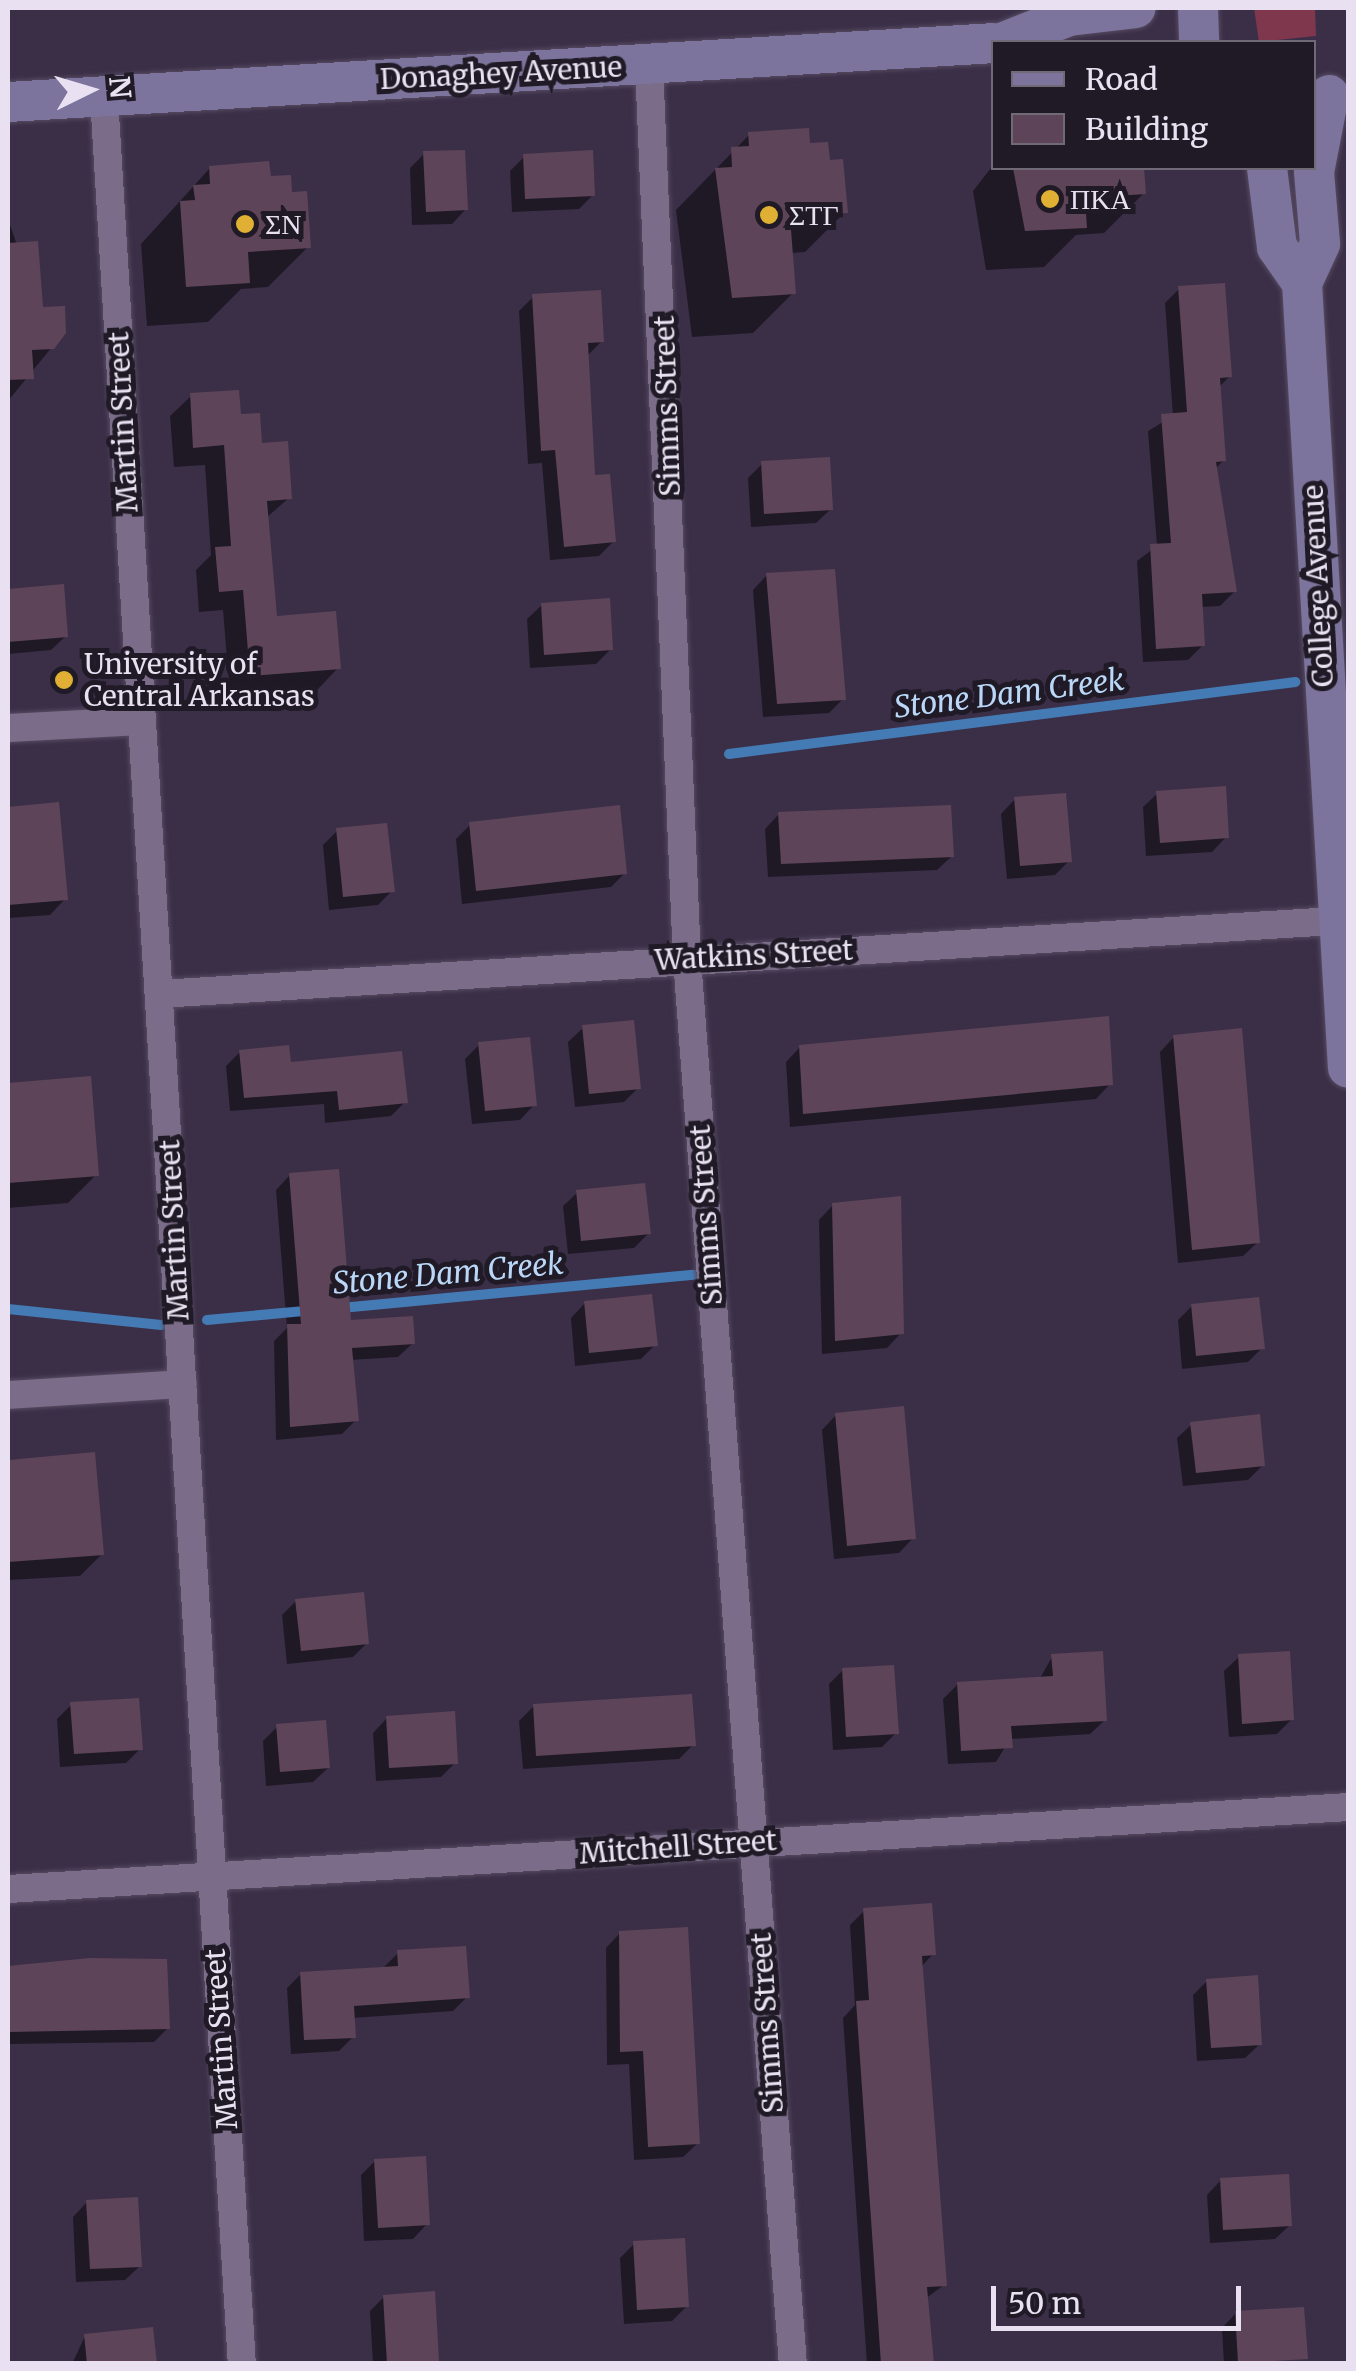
<!DOCTYPE html>
<meta charset="utf-8">
<style>
body{margin:0}
#map{position:relative;width:1356px;height:2371px;overflow:hidden;background:#3b2f48;font-family:Merriweather,serif}
div>[style]{position:absolute}
.green>*{inset:0;background:#7e374d}
.shadow>*{inset:0;background:#0007}
.stream>*{height:10px;margin:-5px;padding:0 5px;transform-origin:5px;border-radius:5px;background:#447bb5}
.building>*{inset:0;background:#5e4458}
.roads{filter:drop-shadow(0 0 2px #564b61) drop-shadow(0 0 2px #564b61)}
.street>*{height:28px;margin:-14px;padding:0 14px;transform-origin:14px;border-radius:14px;background:#7b6d8a}
.secondary>*{height:40px;margin:-20px;padding:0 20px;transform-origin:20px;border-radius:20px;background:#7c749c}
.dots>*{width:28px;height:28px;translate:-50% -50%;box-sizing:border-box;border:5px solid #1f1a25;border-radius:50%}
span{translate:-50% -50%;white-space:nowrap;text-align:center;line-height:1.15;-webkit-text-stroke:10px #1f1a25;paint-order:stroke}
.street-label{font-size:28px;color:#e9e1f2}
.poi-label{font-size:28px;color:#e9e1f2}
.left{translate:0 -50%;text-align:left}
.water-label{font-size:30px;color:#bad7f8;font-style:italic}
.frame{position:absolute;inset:0;border:10px solid #e9e1f2;pointer-events:none}
.legend{position:absolute;left:991px;top:40px;width:325px;height:130px;box-sizing:border-box;background:#1f1a25;border:2px solid #706a77;margin:0;padding:12px 18px;list-style:none;font-size:30px;color:#e9e1f2}
.legend li{display:flex;align-items:center;gap:20px;height:50px}
.legend b{width:50px;border:2px solid #706a77}
.north{position:absolute;left:40px;top:40px;width:100px;height:100px;-webkit-text-stroke:8px #1f1a25;paint-order:stroke;rotate:85deg;font-size:28px;font-weight:700;line-height:40px;text-align:center;color:#e9e1f2}
.north::after{content:'';display:block;margin:auto;width:35px;height:45px;background:#e9e1f2;clip-path:polygon(50% 0,100% 100%,50% 72%,0 100%)}
.scale{position:absolute;left:991px;top:2286px;width:250px;height:45px;box-sizing:border-box;border:5px solid #e9e1f2;border-top:0;padding-left:12px;font-size:30px;line-height:35px;white-space:nowrap;color:#e9e1f2;-webkit-text-stroke:8px #1f1a25;paint-order:stroke}
</style>
<div id="map">
<div class="green">
<div style="clip-path:polygon(1254px 8px,1315px 8px,1316px 36px,1259px 42px)"></div>
</div>
<div class="shadow">
<div style="clip-path:polygon(749px 135px,808px 146px,827px 163px,845px 212px,805px 252px,791px 253px,793px 293px,753px 333px,692px 337px,676px 210px)"></div>
<div style="clip-path:polygon(424px 154px,466px 209px,452px 224px,412px 225px,410px 168px)"></div>
<div style="clip-path:polygon(524px 157px,593px 195px,579px 209px,512px 212px,510px 171px)"></div>
<div style="clip-path:polygon(994px 164px,1142px 168px,1144px 193px,1104px 233px,1076px 235px,1044px 267px,986px 270px,973px 191px)"></div>
<div style="clip-path:polygon(210px 168px,268px 178px,289px 195px,308px 247px,268px 287px,241px 289px,208px 322px,147px 326px,141px 244px)"></div>
<div style="clip-path:polygon(8px 219px,52px 347px,8px 401px)"></div>
<div style="clip-path:polygon(1179px 289px,1230px 376px,1218px 388px,1224px 460px,1215px 469px,1235px 591px,1220px 606px,1201px 607px,1203px 645px,1188px 660px,1143px 662px,1137px 561px,1157px 546px,1148px 431px,1173px 416px,1165px 303px)"></div>
<div style="clip-path:polygon(533px 297px,602px 341px,588px 355px,593px 478px,613px 542px,599px 556px,550px 560px,542px 463px,528px 464px,519px 311px)"></div>
<div style="clip-path:polygon(191px 396px,239px 417px,289px 498px,266px 518px,274px 618px,338px 668px,318px 689px,230px 696px,223px 610px,199px 612px,196px 570px,211px 555px,205px 465px,174px 467px,170px 416px)"></div>
<div style="clip-path:polygon(762px 464px,831px 509px,816px 523px,751px 527px,748px 478px)"></div>
<div style="clip-path:polygon(767px 575px,843px 699px,829px 713px,763px 717px,753px 590px)"></div>
<div style="clip-path:polygon(62px 587px,66px 636px,51px 650px,8px 654px,8px 592px)"></div>
<div style="clip-path:polygon(542px 605px,610px 650px,596px 664px,530px 668px,527px 619px)"></div>
<div style="clip-path:polygon(1158px 793px,1226px 837px,1212px 852px,1146px 856px,1143px 807px)"></div>
<div style="clip-path:polygon(1015px 799px,1069px 861px,1055px 875px,1007px 879px,1001px 814px)"></div>
<div style="clip-path:polygon(57px 805px,65px 899px,50px 915px,8px 918px,8px 808px)"></div>
<div style="clip-path:polygon(779px 814px,952px 856px,937px 870px,768px 877px,765px 829px)"></div>
<div style="clip-path:polygon(470px 825px,625px 873px,611px 887px,462px 904px,456px 839px)"></div>
<div style="clip-path:polygon(337px 831px,392px 891px,378px 905px,329px 910px,323px 845px)"></div>
<div style="clip-path:polygon(583px 1028px,638px 1088px,624px 1102px,575px 1107px,568px 1042px)"></div>
<div style="clip-path:polygon(1174px 1037px,1258px 1242px,1243px 1256px,1178px 1263px,1160px 1052px)"></div>
<div style="clip-path:polygon(479px 1045px,534px 1105px,520px 1120px,472px 1124px,465px 1059px)"></div>
<div style="clip-path:polygon(800px 1047px,1110px 1084px,1096px 1099px,790px 1127px,786px 1062px)"></div>
<div style="clip-path:polygon(240px 1052px,288px 1065px,405px 1102px,391px 1116px,325px 1123px,324px 1104px,230px 1111px,226px 1066px)"></div>
<div style="clip-path:polygon(89px 1079px,96px 1175px,68px 1203px,8px 1208px,8px 1085px)"></div>
<div style="clip-path:polygon(290px 1175px,349px 1323px,413px 1343px,398px 1357px,350px 1360px,356px 1420px,342px 1434px,276px 1440px,274px 1341px,287px 1328px,276px 1190px)"></div>
<div style="clip-path:polygon(578px 1192px,648px 1234px,634px 1248px,568px 1254px,563px 1206px)"></div>
<div style="clip-path:polygon(833px 1205px,901px 1333px,887px 1348px,822px 1354px,819px 1220px)"></div>
<div style="clip-path:polygon(585px 1303px,655px 1345px,641px 1359px,575px 1366px,571px 1318px)"></div>
<div style="clip-path:polygon(1192px 1306px,1262px 1348px,1248px 1362px,1182px 1369px,1178px 1320px)"></div>
<div style="clip-path:polygon(836px 1415px,913px 1538px,899px 1553px,834px 1559px,822px 1430px)"></div>
<div style="clip-path:polygon(1192px 1424px,1262px 1466px,1248px 1480px,1183px 1486px,1177px 1438px)"></div>
<div style="clip-path:polygon(93px 1455px,102px 1554px,80px 1576px,8px 1580px,8px 1460px)"></div>
<div style="clip-path:polygon(296px 1601px,367px 1643px,353px 1657px,287px 1664px,282px 1615px)"></div>
<div style="clip-path:polygon(1052px 1657px,1105px 1720px,1090px 1734px,1010px 1739px,996px 1762px,948px 1764px,943px 1699px,958px 1684px,1039px 1680px)"></div>
<div style="clip-path:polygon(1239px 1657px,1292px 1719px,1277px 1734px,1229px 1737px,1224px 1671px)"></div>
<div style="clip-path:polygon(843px 1670px,896px 1733px,882px 1747px,833px 1750px,829px 1684px)"></div>
<div style="clip-path:polygon(71px 1705px,140px 1749px,126px 1763px,60px 1767px,57px 1719px)"></div>
<div style="clip-path:polygon(534px 1706px,693px 1745px,679px 1759px,523px 1769px,519px 1721px)"></div>
<div style="clip-path:polygon(387px 1718px,455px 1763px,441px 1777px,376px 1781px,373px 1733px)"></div>
<div style="clip-path:polygon(277px 1727px,328px 1768px,313px 1782px,266px 1786px,263px 1741px)"></div>
<div style="clip-path:polygon(864px 1911px,933px 1954px,921px 1967px,944px 2285px,925px 2299px,931px 2364px,867px 2364px,843px 2018px,855px 2005px,850px 1925px)"></div>
<div style="clip-path:polygon(620px 1933px,698px 2143px,683px 2157px,634px 2160px,629px 2064px,607px 2065px,606px 1948px)"></div>
<div style="clip-path:polygon(398px 1953px,467px 1997px,453px 2011px,352px 2018px,353px 2037px,339px 2051px,291px 2054px,287px 1988px,301px 1974px,384px 1967px)"></div>
<div style="clip-path:polygon(164px 1962px,168px 2028px,154px 2042px,8px 2044px,8px 1966px)"></div>
<div style="clip-path:polygon(1207px 1981px,1260px 2044px,1245px 2058px,1197px 2061px,1193px 1995px)"></div>
<div style="clip-path:polygon(375px 2161px,427px 2224px,413px 2239px,364px 2241px,361px 2175px)"></div>
<div style="clip-path:polygon(1221px 2180px,1290px 2225px,1275px 2239px,1210px 2243px,1207px 2195px)"></div>
<div style="clip-path:polygon(87px 2202px,140px 2266px,125px 2280px,76px 2282px,73px 2217px)"></div>
<div style="clip-path:polygon(634px 2244px,687px 2306px,672px 2321px,624px 2324px,620px 2258px)"></div>
<div style="clip-path:polygon(384px 2297px,437px 2360px,433px 2364px,373px 2364px,370px 2311px)"></div>
<div style="clip-path:polygon(1236px 2313px,1305px 2358px,1224px 2364px,1222px 2328px)"></div>
<div style="clip-path:polygon(85px 2336px,154px 2364px,72px 2364px)"></div>
</div>
<div class="stream">
<div style="left:729px;top:754px;width:571px;rotate:-7.25deg"></div>
<div style="left:341px;top:1308px;width:354px;rotate:-5.4deg"></div>
<div style="left:8px;top:1309px;width:154px;rotate:6deg"></div>
<div style="left:207px;top:1320px;width:107px;rotate:-5.3deg"></div>
</div>
<div class="building">
<div style="clip-path:polygon(809px 128px,810px 143px,828px 142px,830px 160px,843px 159px,848px 213px,790px 217px,796px 294px,732px 298px,715px 168px,732px 167px,731px 147px,749px 146px,748px 132px)"></div>
<div style="clip-path:polygon(465px 150px,468px 210px,426px 212px,423px 151px)"></div>
<div style="clip-path:polygon(593px 150px,595px 196px,525px 199px,523px 154px)"></div>
<div style="clip-path:polygon(269px 161px,271px 176px,291px 175px,292px 192px,307px 191px,311px 248px,248px 252px,250px 283px,186px 287px,180px 201px,195px 200px,193px 185px,210px 184px,209px 166px)"></div>
<div style="clip-path:polygon(1013px 168px,1144px 168px,1146px 194px,1085px 198px,1087px 228px,1025px 231px)"></div>
<div style="clip-path:polygon(38px 241px,43px 307px,65px 306px,66px 333px,54px 349px,32px 350px,34px 379px,8px 380px,8px 243px)"></div>
<div style="clip-path:polygon(1225px 283px,1232px 377px,1220px 378px,1226px 461px,1216px 462px,1237px 592px,1202px 594px,1205px 646px,1156px 649px,1150px 544px,1171px 543px,1161px 414px,1187px 412px,1178px 286px)"></div>
<div style="clip-path:polygon(601px 290px,604px 342px,588px 343px,595px 475px,610px 474px,616px 542px,564px 547px,555px 450px,541px 451px,532px 294px)"></div>
<div style="clip-path:polygon(239px 390px,241px 414px,260px 413px,262px 443px,288px 441px,292px 499px,267px 501px,277px 616px,336px 611px,341px 669px,250px 676px,243px 590px,219px 592px,215px 547px,231px 546px,224px 445px,193px 448px,190px 393px)"></div>
<div style="clip-path:polygon(830px 457px,833px 510px,764px 514px,761px 461px)"></div>
<div style="clip-path:polygon(835px 569px,846px 700px,777px 704px,766px 573px)"></div>
<div style="clip-path:polygon(64px 584px,68px 637px,8px 642px,8px 589px)"></div>
<div style="clip-path:polygon(610px 598px,613px 650px,544px 655px,541px 603px)"></div>
<div style="clip-path:polygon(1226px 786px,1229px 838px,1160px 843px,1156px 791px)"></div>
<div style="clip-path:polygon(1066px 793px,1072px 862px,1020px 866px,1014px 797px)"></div>
<div style="clip-path:polygon(59px 802px,68px 900px,8px 905px,8px 807px)"></div>
<div style="clip-path:polygon(620px 805px,627px 874px,476px 891px,469px 822px)"></div>
<div style="clip-path:polygon(951px 805px,954px 857px,781px 864px,778px 812px)"></div>
<div style="clip-path:polygon(387px 823px,395px 892px,343px 897px,336px 828px)"></div>
<div style="clip-path:polygon(1109px 1016px,1113px 1085px,803px 1114px,799px 1045px)"></div>
<div style="clip-path:polygon(634px 1020px,641px 1089px,589px 1094px,582px 1025px)"></div>
<div style="clip-path:polygon(1242px 1028px,1260px 1243px,1192px 1250px,1173px 1035px)"></div>
<div style="clip-path:polygon(530px 1037px,537px 1106px,485px 1111px,478px 1042px)"></div>
<div style="clip-path:polygon(289px 1045px,291px 1062px,402px 1051px,408px 1103px,339px 1110px,337px 1091px,244px 1098px,239px 1050px)"></div>
<div style="clip-path:polygon(91px 1076px,99px 1176px,8px 1183px,8px 1083px)"></div>
<div style="clip-path:polygon(339px 1169px,351px 1320px,413px 1316px,415px 1344px,352px 1348px,359px 1421px,290px 1427px,287px 1324px,301px 1324px,289px 1173px)"></div>
<div style="clip-path:polygon(645px 1183px,651px 1234px,581px 1241px,576px 1190px)"></div>
<div style="clip-path:polygon(901px 1196px,904px 1334px,835px 1341px,832px 1203px)"></div>
<div style="clip-path:polygon(652px 1294px,658px 1346px,589px 1353px,584px 1301px)"></div>
<div style="clip-path:polygon(1259px 1297px,1265px 1349px,1196px 1356px,1191px 1304px)"></div>
<div style="clip-path:polygon(904px 1406px,916px 1539px,847px 1546px,835px 1413px)"></div>
<div style="clip-path:polygon(1260px 1414px,1265px 1466px,1196px 1473px,1190px 1422px)"></div>
<div style="clip-path:polygon(95px 1452px,104px 1555px,8px 1562px,8px 1460px)"></div>
<div style="clip-path:polygon(364px 1592px,369px 1644px,301px 1651px,295px 1599px)"></div>
<div style="clip-path:polygon(1103px 1651px,1107px 1721px,1011px 1726px,1013px 1748px,961px 1751px,957px 1682px,1053px 1676px,1051px 1654px)"></div>
<div style="clip-path:polygon(1290px 1651px,1294px 1720px,1242px 1724px,1238px 1654px)"></div>
<div style="clip-path:polygon(894px 1665px,899px 1734px,846px 1737px,842px 1668px)"></div>
<div style="clip-path:polygon(692px 1694px,696px 1746px,536px 1756px,533px 1704px)"></div>
<div style="clip-path:polygon(139px 1698px,143px 1750px,74px 1754px,70px 1702px)"></div>
<div style="clip-path:polygon(455px 1711px,458px 1764px,389px 1768px,386px 1716px)"></div>
<div style="clip-path:polygon(326px 1720px,330px 1768px,280px 1772px,276px 1724px)"></div>
<div style="clip-path:polygon(932px 1903px,936px 1955px,922px 1956px,947px 2286px,927px 2287px,934px 2364px,881px 2364px,856px 2001px,869px 2000px,863px 1908px)"></div>
<div style="clip-path:polygon(688px 1927px,700px 2144px,648px 2147px,643px 2051px,620px 2052px,619px 1931px)"></div>
<div style="clip-path:polygon(466px 1946px,470px 1998px,354px 2006px,356px 2038px,304px 2040px,300px 1972px,398px 1966px,397px 1950px)"></div>
<div style="clip-path:polygon(90px 1958px,167px 1959px,170px 2029px,8px 2032px,8px 1966px)"></div>
<div style="clip-path:polygon(1258px 1975px,1262px 2045px,1211px 2048px,1206px 1979px)"></div>
<div style="clip-path:polygon(426px 2156px,430px 2225px,378px 2228px,374px 2159px)"></div>
<div style="clip-path:polygon(1289px 2174px,1292px 2226px,1223px 2230px,1220px 2178px)"></div>
<div style="clip-path:polygon(138px 2197px,142px 2267px,90px 2269px,86px 2200px)"></div>
<div style="clip-path:polygon(685px 2238px,689px 2307px,637px 2310px,633px 2241px)"></div>
<div style="clip-path:polygon(435px 2291px,439px 2361px,387px 2364px,383px 2295px)"></div>
<div style="clip-path:polygon(1304px 2307px,1308px 2359px,1238px 2363px,1235px 2311px)"></div>
<div style="clip-path:polygon(153px 2327px,157px 2364px,87px 2364px,84px 2334px)"></div>
</div>
<div class="roads">
<div class="street">
<div style="left:649px;top:65px;width:895px;rotate:87.57deg"></div>
<div style="left:687px;top:959px;width:1409px;rotate:85.69deg"></div>
<div style="left:104px;top:97px;width:2271px;rotate:86.52deg"></div>
<div style="left:8px;top:728px;width:133px;rotate:-3deg"></div>
<div style="left:160px;top:994px;width:1190px;rotate:-3.56deg"></div>
<div style="left:8px;top:1395px;width:175px;rotate:-3.6deg"></div>
<div style="left:8px;top:1889px;width:1343px;rotate:-3.5deg"></div>
</div>
<div class="secondary">
<div style="left:1198px;top:8px;width:34px;rotate:88deg"></div>
<div style="left:1004px;top:42px;width:70px;rotate:-21.8deg"></div>
<div style="left:1069px;top:16px;width:67px;rotate:-6.8deg"></div>
<div style="left:1329px;top:95px;width:78px;rotate:101deg"></div>
<div style="left:1314px;top:172px;width:72px;rotate:85.2deg"></div>
<div style="left:1320px;top:244px;width:43px;rotate:114.8deg"></div>
<div style="left:1302px;top:283px;width:786px;rotate:86.65deg"></div>
<div style="left:8px;top:102px;width:988px;rotate:-3.42deg"></div>
<div style="left:1267px;top:168px;width:80px;rotate:82.8deg"></div>
<div style="left:1277px;top:247px;width:44px;rotate:55.2deg"></div>
</div>
</div>
<div class="dots">
<div style="left:1050px;top:199px;background:#e0b034"></div>
<div style="left:769px;top:215px;background:#e0b034"></div>
<div style="left:245px;top:224px;background:#e0b034"></div>
<div style="left:64px;top:680px;background:#e0b034"></div>
</div>
<div class="street-label">
<span style="left:501px;top:73px;rotate:-3deg">Donaghey Avenue</span>
<span style="left:667px;top:406px;rotate:-92deg">Simms Street</span>
<span style="left:123px;top:422px;rotate:-93deg">Martin Street</span>
<span style="left:1318px;top:586px;rotate:-93deg">College Avenue</span>
<span style="left:754px;top:955px;rotate:-3deg">Watkins Street</span>
<span style="left:706px;top:1215px;rotate:-94deg">Simms Street</span>
<span style="left:174px;top:1230px;rotate:-93deg">Martin Street</span>
<span style="left:678px;top:1847px;rotate:-4deg">Mitchell Street</span>
<span style="left:767px;top:2023px;rotate:-94deg">Simms Street</span>
<span style="left:221px;top:2039px;rotate:-94deg">Martin Street</span>
</div>
<div class="poi-label">
<span class="left" style="left:1070px;top:199px">ΠΚΑ</span>
<span class="left" style="left:789px;top:215px">ΣΤΓ</span>
<span class="left" style="left:265px;top:224px">ΣΝ</span>
<span class="left" style="left:84px;top:680px">University of<br>Central Arkansas</span>
</div>
<div class="water-label">
<span style="left:1009px;top:693px;rotate:-7deg">Stone Dam Creek</span>
<span style="left:448px;top:1273px;rotate:-5deg">Stone Dam Creek</span>
</div>
<div class="frame"></div>
<ul class="legend">
<li><b style="height:12px;background:#7c749c"></b>Road</li>
<li><b style="height:28px;background:#5e4458"></b>Building</li>
</ul>
<div class="north">N</div>
<div class="scale">50 m</div>
</div>
